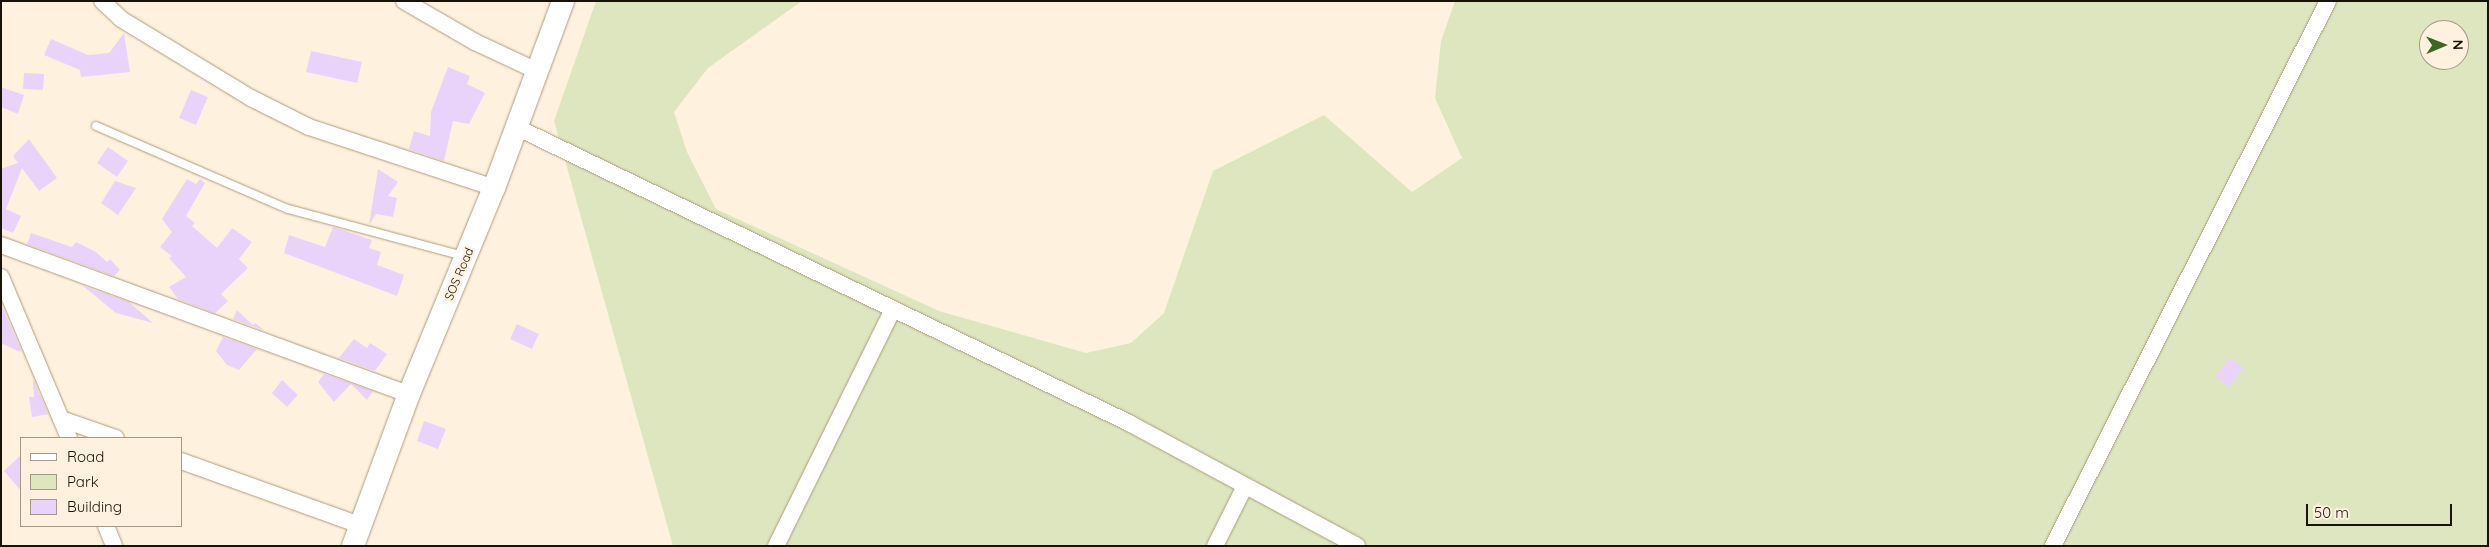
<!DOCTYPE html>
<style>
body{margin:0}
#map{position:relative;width:2489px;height:547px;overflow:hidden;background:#fef2de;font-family:Quicksand,sans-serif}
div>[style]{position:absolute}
.green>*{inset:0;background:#dde6bf}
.building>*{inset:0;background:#ead3fa}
.roads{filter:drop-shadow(0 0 1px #ae9c7c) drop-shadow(0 0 1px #ae9c7c)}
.lane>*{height:8px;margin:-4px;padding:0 4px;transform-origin:4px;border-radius:4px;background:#fff}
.street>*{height:16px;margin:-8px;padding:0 8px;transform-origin:8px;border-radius:8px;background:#fff}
.secondary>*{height:22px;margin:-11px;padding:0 11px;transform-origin:11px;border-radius:11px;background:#fff}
span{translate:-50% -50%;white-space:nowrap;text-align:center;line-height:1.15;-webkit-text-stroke:5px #fef2de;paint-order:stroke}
.street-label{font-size:12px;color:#191307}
.frame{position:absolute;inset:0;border:2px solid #191307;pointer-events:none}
.legend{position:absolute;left:20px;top:437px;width:162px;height:90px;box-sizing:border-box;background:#fef2de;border:1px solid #a29988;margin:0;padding:6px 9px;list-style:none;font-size:15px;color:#191307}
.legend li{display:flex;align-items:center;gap:10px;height:25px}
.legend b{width:25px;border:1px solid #a29988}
.north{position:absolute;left:2419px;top:20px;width:50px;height:50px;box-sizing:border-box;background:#fef2de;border:1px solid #a29988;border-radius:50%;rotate:89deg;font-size:14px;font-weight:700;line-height:20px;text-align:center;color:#191307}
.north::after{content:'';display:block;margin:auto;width:18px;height:22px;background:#406721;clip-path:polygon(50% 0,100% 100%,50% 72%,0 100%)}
.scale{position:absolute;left:2306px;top:504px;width:146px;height:22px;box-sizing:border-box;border:2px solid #191307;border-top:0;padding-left:6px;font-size:15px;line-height:18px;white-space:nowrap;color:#191307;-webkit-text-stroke:4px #fef2de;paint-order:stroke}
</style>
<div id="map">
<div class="green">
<div style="clip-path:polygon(evenodd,596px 1px,802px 1px,708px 68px,674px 112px,687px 152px,716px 209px,939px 311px,1086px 353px,1131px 343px,1164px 313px,1213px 171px,1324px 115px,1412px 192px,1462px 158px,1435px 98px,1441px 41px,1455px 1px,2488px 1px,2488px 546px,673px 546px,554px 121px,596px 1px,2429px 30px,2459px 30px,2459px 60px,2429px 60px,2429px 30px)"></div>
</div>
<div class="building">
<div style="clip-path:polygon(124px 33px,130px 72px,81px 77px,80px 70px,44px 55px,51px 39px,88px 55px,109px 53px)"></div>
<div style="clip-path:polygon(311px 51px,362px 62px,357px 83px,306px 72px)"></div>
<div style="clip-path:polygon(448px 67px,470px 76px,467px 84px,485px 93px,469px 124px,453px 121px,444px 161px,409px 149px,414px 131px,430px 136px,431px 112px)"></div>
<div style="clip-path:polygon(24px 73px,44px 74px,43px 90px,23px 89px)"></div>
<div style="clip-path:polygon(1px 87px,24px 95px,18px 114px,1px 107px)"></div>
<div style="clip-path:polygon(191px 90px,208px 97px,196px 125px,179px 118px)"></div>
<div style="clip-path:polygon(29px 139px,57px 178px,39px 191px,22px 168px,6px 209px,21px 216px,13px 233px,1px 228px,1px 169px,18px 163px,13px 156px)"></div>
<div style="clip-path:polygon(108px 147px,128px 161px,117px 177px,97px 163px)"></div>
<div style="clip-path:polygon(378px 169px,398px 182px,388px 196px,397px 198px,393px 217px,376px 214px,369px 225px)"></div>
<div style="clip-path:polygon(187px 179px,196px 184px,200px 179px,205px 183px,186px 216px,195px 223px,192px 226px,217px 248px,232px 228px,252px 242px,239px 259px,248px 268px,221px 294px,228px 301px,215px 313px,178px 299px,169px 287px,186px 277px,169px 258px,172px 256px,160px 247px,172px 232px,162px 219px)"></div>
<div style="clip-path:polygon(115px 181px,136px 188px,118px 215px,101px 203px)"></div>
<div style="clip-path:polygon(333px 227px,372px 240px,369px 248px,381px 252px,377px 265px,404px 275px,397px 296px,284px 253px,289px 235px,325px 247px)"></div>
<div style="clip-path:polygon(31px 233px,72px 247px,76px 242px,96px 252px,107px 262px,110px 259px,120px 270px,114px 276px,27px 244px)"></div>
<div style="clip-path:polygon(83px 286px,129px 302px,153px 323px,116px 313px)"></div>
<div style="clip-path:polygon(1px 304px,21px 350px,20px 352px,1px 343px)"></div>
<div style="clip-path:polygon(237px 310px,253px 325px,255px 323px,264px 330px,233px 319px)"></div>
<div style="clip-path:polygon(517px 324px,539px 334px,532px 349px,510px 339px)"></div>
<div style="clip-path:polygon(223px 337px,257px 349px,239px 370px,227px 365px,216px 351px)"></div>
<div style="clip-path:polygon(354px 339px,367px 348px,370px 343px,387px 354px,375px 371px,339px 358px)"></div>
<div style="clip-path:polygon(2230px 358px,2243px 368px,2229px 387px,2215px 376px)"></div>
<div style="clip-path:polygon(324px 374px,373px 391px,367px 400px,351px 384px,334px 402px,318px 382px)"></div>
<div style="clip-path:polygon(33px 379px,48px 414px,32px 417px,29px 397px,34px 397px)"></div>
<div style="clip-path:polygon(282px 380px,298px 395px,287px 407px,272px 393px)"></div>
<div style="clip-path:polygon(424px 421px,446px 429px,438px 449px,417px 441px)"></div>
<div style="clip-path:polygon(21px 455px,21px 491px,4px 471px)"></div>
</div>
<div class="roads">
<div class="lane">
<div style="left:96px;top:126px;width:209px;rotate:23.4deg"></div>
<div style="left:288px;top:209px;width:182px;rotate:15deg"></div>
</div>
<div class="street">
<div style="left:102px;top:1px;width:26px;rotate:43deg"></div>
<div style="left:121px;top:19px;width:152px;rotate:31.3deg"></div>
<div style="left:251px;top:98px;width:65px;rotate:26.6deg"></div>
<div style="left:309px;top:127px;width:195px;rotate:18.2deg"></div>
<div style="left:404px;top:1px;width:82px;rotate:30deg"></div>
<div style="left:475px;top:42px;width:68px;rotate:25.1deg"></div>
<div style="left:516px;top:127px;width:681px;rotate:25.77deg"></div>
<div style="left:1129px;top:423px;width:259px;rotate:28.3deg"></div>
<div style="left:1px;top:245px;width:434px;rotate:20.1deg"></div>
<div style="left:1px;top:277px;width:175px;rotate:67.1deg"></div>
<div style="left:61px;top:419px;width:58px;rotate:19.1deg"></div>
<div style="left:181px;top:461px;width:190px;rotate:19.7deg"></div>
<div style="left:106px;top:526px;width:22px;rotate:68deg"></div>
<div style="left:776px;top:546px;width:262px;rotate:-63.7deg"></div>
<div style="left:1215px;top:546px;width:67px;rotate:-63.4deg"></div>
<div style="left:2053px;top:546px;width:610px;rotate:-63.23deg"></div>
</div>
<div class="secondary">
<div style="left:353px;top:546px;width:162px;rotate:-69.8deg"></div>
<div style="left:409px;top:394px;width:223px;rotate:-67.6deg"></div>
<div style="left:494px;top:188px;width:199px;rotate:-69.7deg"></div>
</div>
</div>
<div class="street-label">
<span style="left:459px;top:274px;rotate:-67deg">SOS Road</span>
</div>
<div class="frame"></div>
<ul class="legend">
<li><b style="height:6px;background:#fff"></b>Road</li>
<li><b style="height:14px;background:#dde6bf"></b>Park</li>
<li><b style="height:14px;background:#ead3fa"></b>Building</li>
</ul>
<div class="north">N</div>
<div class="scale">50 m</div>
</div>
